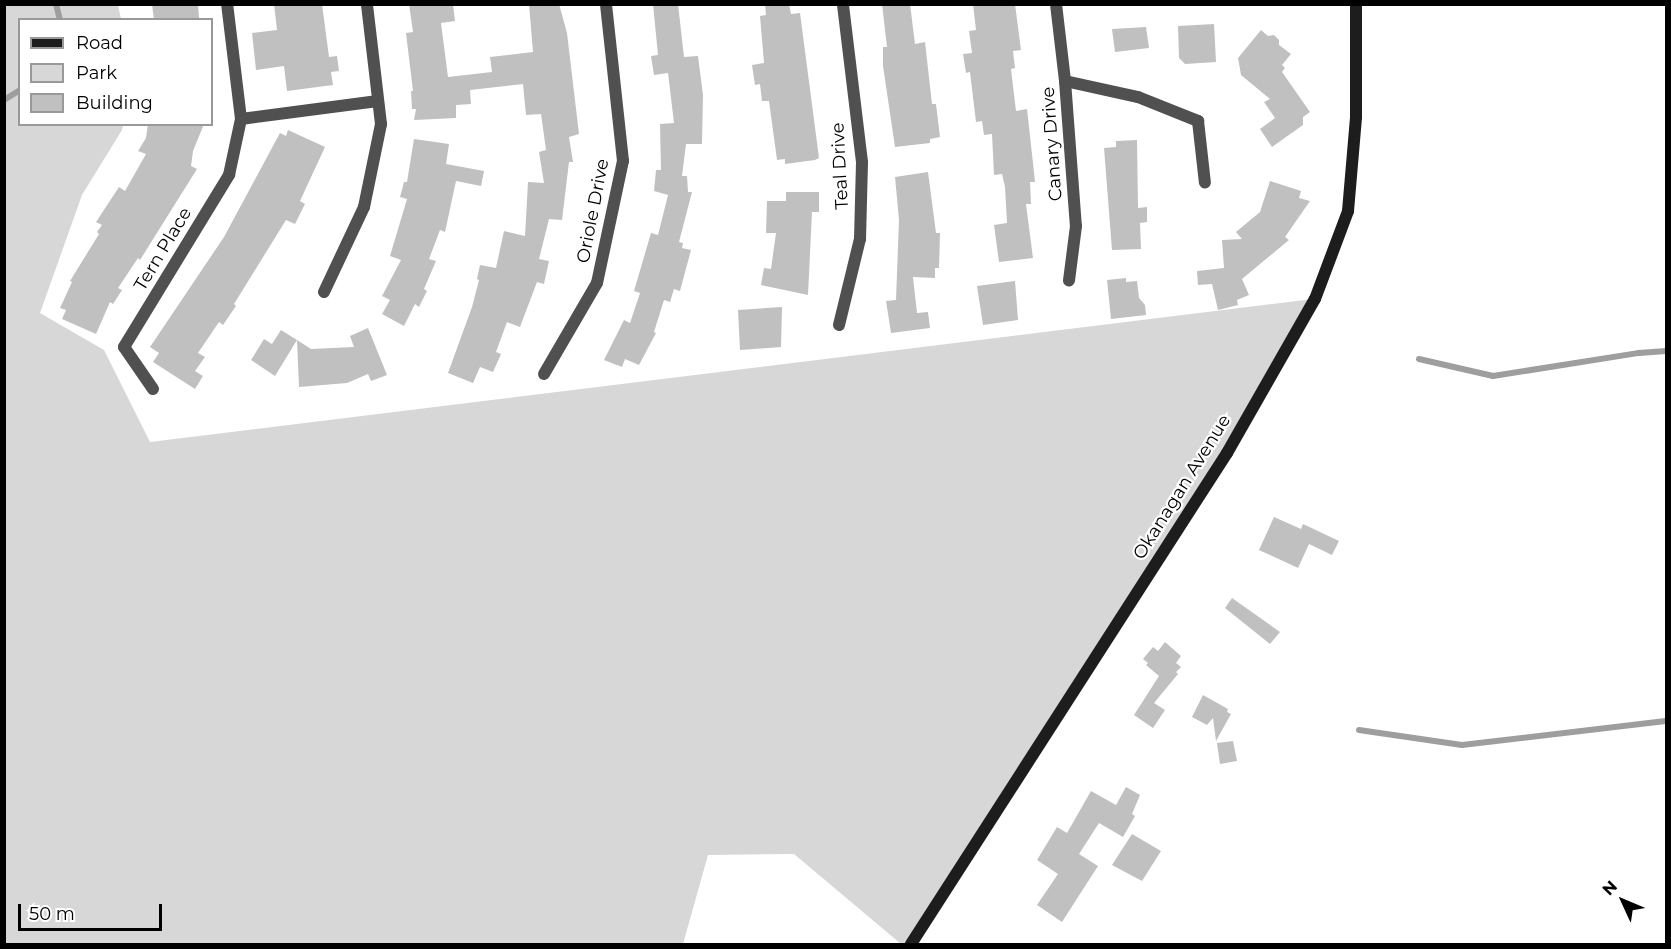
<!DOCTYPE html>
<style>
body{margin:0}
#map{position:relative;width:1671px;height:949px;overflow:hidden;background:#fff;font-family:Montserrat,sans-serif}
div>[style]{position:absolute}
.green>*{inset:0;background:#d7d7d7}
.stream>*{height:6px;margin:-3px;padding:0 3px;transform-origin:3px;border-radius:3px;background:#9e9e9e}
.building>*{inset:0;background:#c0c0c0}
.street>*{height:12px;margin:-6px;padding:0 6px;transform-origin:6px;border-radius:6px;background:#505050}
.secondary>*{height:12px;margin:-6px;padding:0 6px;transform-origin:6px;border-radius:6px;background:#1d1d1d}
span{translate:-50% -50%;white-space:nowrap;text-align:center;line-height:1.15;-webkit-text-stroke:4.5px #fff;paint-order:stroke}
.street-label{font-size:18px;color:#000}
.frame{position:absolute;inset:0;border:6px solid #000;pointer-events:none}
.legend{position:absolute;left:18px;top:18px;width:195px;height:108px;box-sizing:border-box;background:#fff;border:2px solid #999;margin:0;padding:8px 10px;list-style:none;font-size:18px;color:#000}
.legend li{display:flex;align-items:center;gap:12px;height:30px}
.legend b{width:30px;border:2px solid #999}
.north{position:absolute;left:1593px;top:871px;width:60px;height:60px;-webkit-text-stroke:4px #fff;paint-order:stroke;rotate:314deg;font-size:16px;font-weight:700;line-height:24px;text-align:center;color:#000}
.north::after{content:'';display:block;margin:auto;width:21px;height:27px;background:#000;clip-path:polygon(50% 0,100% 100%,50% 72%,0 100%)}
.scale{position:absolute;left:18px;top:904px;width:144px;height:27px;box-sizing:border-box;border:3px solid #000;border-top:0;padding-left:8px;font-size:18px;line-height:21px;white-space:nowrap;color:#000;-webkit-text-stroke:4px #fff;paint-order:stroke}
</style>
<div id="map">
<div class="green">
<div style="clip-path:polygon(5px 5px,118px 5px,121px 19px,20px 20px,20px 124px,123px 125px,122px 130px,82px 195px,40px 313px,104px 350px,150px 442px,1313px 299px,1226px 451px,909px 944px,901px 944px,794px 854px,708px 855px,683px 944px,5px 944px)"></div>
</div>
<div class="stream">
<div style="left:56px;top:4px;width:16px;rotate:76deg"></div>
<div style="left:4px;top:100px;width:19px;rotate:-32deg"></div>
<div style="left:1419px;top:359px;width:76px;rotate:12.9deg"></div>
<div style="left:1493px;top:376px;width:148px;rotate:-9deg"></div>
<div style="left:1639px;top:353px;width:27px;rotate:-4deg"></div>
<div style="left:1359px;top:730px;width:104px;rotate:8.3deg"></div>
<div style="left:1462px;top:745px;width:205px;rotate:-6.7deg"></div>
</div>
<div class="building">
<div style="clip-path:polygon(152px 4px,198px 4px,199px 18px,154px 20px)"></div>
<div style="clip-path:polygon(274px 4px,322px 4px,329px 57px,337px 56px,339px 71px,331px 72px,333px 85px,287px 91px,284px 66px,256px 70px,252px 33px,277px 30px)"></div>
<div style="clip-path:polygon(409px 4px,453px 4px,455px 21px,441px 23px,448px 77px,492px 72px,490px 57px,533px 52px,529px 4px,559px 4px,567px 33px,579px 134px,569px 137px,573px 162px,569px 162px,562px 220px,549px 219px,539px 259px,549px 261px,544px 284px,537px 282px,520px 327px,507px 322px,496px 352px,501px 354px,493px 372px,480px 367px,473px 383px,448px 373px,472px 307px,479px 280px,477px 279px,480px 265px,496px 268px,504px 231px,525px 236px,528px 182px,544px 183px,539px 152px,546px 150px,541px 114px,526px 115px,523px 84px,470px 90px,471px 104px,456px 105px,456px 118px,414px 120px,416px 109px,412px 109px,411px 91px,413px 91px,406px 33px,413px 32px)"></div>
<div style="clip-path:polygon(653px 4px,678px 4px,684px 57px,698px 56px,703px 95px,702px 144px,686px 144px,682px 176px,687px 176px,688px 192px,692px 192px,679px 242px,683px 243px,682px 248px,691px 250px,680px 291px,674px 289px,670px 302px,664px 300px,654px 332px,656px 333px,639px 365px,625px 359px,622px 367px,604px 360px,624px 320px,630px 323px,640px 293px,634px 291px,651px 233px,658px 235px,668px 195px,654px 191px,656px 170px,661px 170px,660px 124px,674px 123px,668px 73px,654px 75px,651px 56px,658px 55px)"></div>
<div style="clip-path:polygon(765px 4px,789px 4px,791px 14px,800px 13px,819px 158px,815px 160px,785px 164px,785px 159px,777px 160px,769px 101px,762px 101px,760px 84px,755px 85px,752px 65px,764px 63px,760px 16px,766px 15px)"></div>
<div style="clip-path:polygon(882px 4px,910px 4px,915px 44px,925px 42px,932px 104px,936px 104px,940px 137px,930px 139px,930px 143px,895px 147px,883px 66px,883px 47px,887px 47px)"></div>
<div style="clip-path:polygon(973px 4px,1015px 4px,1021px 50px,1013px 51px,1015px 68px,1011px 69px,1016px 111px,1027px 109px,1033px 163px,1035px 182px,1030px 182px,1031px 204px,1026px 204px,1033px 258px,999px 262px,994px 225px,1007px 223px,1005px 187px,1002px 174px,994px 175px,992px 134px,984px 135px,982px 121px,976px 122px,970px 72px,966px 73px,963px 54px,972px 53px,969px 31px,976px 30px)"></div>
<div style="clip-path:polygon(1214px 24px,1216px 62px,1185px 64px,1179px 58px,1178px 26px)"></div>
<div style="clip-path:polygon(1146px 27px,1149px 48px,1115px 52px,1112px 29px)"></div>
<div style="clip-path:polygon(1261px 30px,1268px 36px,1274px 35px,1279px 40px,1279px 45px,1291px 54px,1282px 65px,1285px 68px,1282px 72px,1310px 112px,1303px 117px,1303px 125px,1272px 147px,1260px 129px,1275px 118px,1264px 102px,1270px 99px,1241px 75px,1238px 58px)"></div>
<div style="clip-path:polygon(148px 124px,204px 124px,193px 151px,191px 166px,197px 169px,140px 260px,138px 258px,118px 288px,122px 290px,113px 304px,110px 302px,96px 334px,62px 319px,66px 310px,60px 308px,72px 282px,70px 281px,99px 234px,97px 232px,102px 225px,96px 222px,119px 187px,125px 191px,146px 154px,138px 151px,146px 138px)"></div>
<div style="clip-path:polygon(288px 130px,325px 147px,300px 201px,305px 204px,295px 224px,286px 220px,234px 304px,236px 306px,223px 325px,219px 322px,198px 353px,205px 357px,195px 371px,203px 376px,195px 389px,153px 362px,159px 353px,150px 347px,224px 237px,280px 133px,286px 136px)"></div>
<div style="clip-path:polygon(414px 139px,449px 144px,446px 164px,484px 171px,481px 186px,456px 181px,445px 232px,440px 230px,429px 259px,436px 261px,424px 289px,427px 291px,419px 307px,415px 304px,404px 326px,382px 314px,390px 300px,382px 296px,401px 260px,390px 256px,407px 199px,400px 197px,404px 182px,407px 182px)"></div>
<div style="clip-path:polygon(1137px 140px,1138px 208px,1147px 207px,1147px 222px,1140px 223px,1141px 249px,1112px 250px,1104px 148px,1116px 147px,1116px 141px)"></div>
<div style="clip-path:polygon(928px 172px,936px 233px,940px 233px,939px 268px,935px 268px,935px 278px,913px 277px,917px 313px,928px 312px,930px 328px,891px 333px,886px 301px,896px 300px,899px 220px,895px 177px)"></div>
<div style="clip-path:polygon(1270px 181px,1301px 191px,1299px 198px,1310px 201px,1285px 237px,1289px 240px,1242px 279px,1249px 295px,1237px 300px,1238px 305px,1218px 310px,1212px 284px,1198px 285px,1197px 271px,1224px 268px,1222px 240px,1242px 239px,1236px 232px,1260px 212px)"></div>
<div style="clip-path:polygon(786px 192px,819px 192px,819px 212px,812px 212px,808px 295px,761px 285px,764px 268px,771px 269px,776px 233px,766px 233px,767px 201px,786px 201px)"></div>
<div style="clip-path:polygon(1126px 278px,1126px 282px,1137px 281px,1139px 298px,1145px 305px,1146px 315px,1111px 319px,1107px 280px)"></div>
<div style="clip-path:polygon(1015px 281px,1018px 320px,983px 325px,977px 286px)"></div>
<div style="clip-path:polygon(782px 307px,781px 347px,740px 350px,738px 310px)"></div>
<div style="clip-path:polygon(368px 328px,387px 375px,371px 381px,368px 374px,347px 383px,299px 387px,297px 340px,311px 349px,354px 347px,350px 336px)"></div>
<div style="clip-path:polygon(281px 330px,297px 340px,275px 376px,251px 360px,264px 339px,272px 344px)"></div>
<div style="clip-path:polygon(1274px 517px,1301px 529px,1303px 524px,1339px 541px,1332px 555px,1309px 544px,1298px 568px,1259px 550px)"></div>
<div style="clip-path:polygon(1232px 598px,1280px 632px,1270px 644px,1225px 608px)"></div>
<div style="clip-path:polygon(1165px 642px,1181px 656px,1176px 663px,1181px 667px,1176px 672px,1178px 674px,1154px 703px,1165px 710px,1153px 728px,1134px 715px,1159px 676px,1146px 665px,1148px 663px,1143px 659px,1153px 647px,1158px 651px)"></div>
<div style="clip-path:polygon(1203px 695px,1228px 709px,1227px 712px,1231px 714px,1216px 741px,1213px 718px,1207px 725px,1192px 717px)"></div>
<div style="clip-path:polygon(1233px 741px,1237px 761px,1220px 764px,1217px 743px)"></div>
<div style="clip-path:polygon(1126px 787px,1140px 795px,1132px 814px,1135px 816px,1123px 837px,1099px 823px,1079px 854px,1098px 866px,1062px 922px,1037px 905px,1058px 874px,1037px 860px,1057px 827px,1067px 833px,1091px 791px,1116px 805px)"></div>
<div style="clip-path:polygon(1132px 834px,1161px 851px,1142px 881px,1112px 865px)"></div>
</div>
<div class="street">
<div style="left:1056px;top:4px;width:78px;rotate:83.3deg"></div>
<div style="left:1065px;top:81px;width:145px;rotate:85.7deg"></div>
<div style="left:1076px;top:226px;width:55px;rotate:97.3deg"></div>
<div style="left:1065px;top:81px;width:75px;rotate:12.4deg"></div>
<div style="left:1138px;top:97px;width:65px;rotate:21.8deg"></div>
<div style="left:1198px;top:121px;width:62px;rotate:83.6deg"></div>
<div style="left:241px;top:119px;width:138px;rotate:-7.5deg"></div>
<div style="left:324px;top:292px;width:94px;rotate:-64.8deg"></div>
<div style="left:364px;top:207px;width:85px;rotate:-78.4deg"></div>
<div style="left:381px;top:124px;width:121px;rotate:-96.7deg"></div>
<div style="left:839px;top:325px;width:89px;rotate:-76.3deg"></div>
<div style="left:860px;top:239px;width:77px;rotate:-88.5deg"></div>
<div style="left:862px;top:162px;width:159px;rotate:-96.9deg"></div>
<div style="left:544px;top:374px;width:105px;rotate:-59.8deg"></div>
<div style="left:597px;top:283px;width:125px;rotate:-78deg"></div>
<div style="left:623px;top:161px;width:158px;rotate:-96.2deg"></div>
<div style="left:153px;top:389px;width:51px;rotate:-124.6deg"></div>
<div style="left:124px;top:347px;width:202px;rotate:-58.6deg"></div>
<div style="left:229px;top:175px;width:57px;rotate:-77.9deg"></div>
<div style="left:241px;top:119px;width:116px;rotate:-96.9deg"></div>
</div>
<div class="secondary">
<div style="left:911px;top:944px;width:584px;rotate:-57.24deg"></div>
<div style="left:1227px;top:453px;width:177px;rotate:-60.3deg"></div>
<div style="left:1315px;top:299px;width:94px;rotate:-69.4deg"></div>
<div style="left:1348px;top:211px;width:94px;rotate:-85.1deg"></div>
<div style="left:1356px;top:117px;width:113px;rotate:-90deg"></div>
</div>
<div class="street-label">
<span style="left:1052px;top:144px;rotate:-94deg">Canary Drive</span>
<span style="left:840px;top:166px;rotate:-93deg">Teal Drive</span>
<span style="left:593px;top:211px;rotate:-79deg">Oriole Drive</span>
<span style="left:163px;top:249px;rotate:-59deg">Tern Place</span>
<span style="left:1182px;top:487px;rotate:-58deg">Okanagan Avenue</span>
</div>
<div class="frame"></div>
<ul class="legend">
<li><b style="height:8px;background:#1d1d1d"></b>Road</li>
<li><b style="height:16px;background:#d7d7d7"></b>Park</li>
<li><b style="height:16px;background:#c0c0c0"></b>Building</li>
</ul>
<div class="north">N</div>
<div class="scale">50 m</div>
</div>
